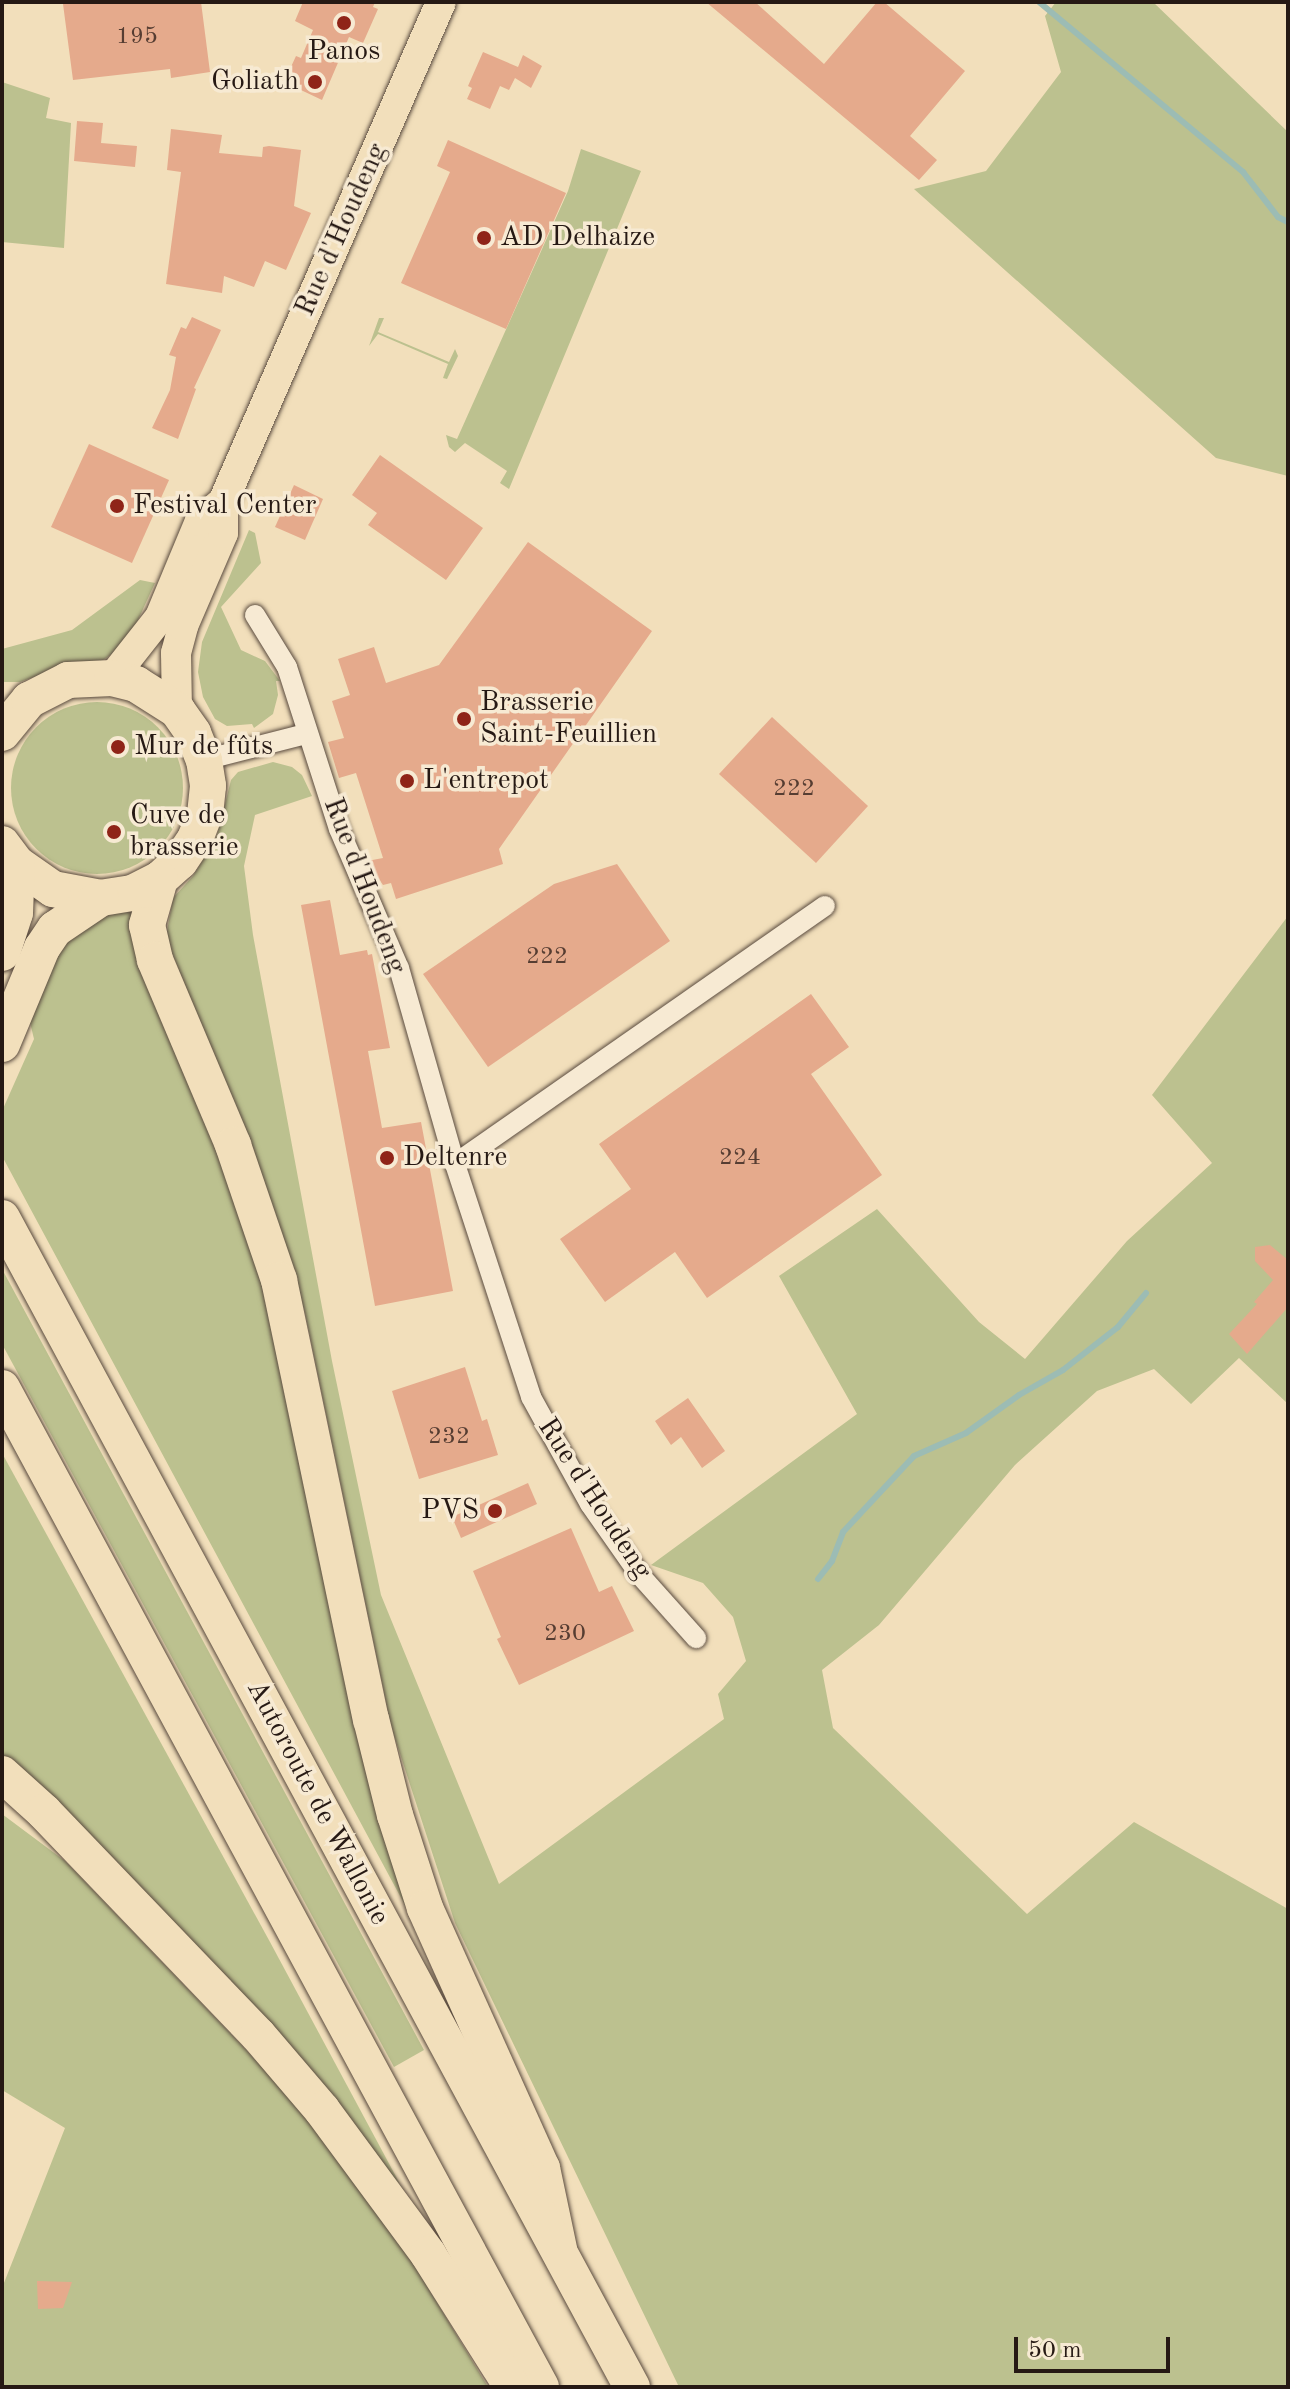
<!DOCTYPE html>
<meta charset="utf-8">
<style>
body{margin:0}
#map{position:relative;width:1290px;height:2389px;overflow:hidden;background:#f2dfbb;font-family:"Old Standard TT",serif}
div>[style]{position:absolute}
.green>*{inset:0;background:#bcc18f}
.round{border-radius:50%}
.stream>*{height:6px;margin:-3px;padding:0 3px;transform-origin:3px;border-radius:3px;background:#9cbcb4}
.building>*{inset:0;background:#e5aa8c}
.roads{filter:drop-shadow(0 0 2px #594a3e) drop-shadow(0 0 2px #594a3e)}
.street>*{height:20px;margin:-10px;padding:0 10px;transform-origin:10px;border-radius:10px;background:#f7ead3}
.primary>*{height:30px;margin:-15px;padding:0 15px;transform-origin:15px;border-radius:15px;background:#f2dfbb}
.highway>*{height:36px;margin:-18px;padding:0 18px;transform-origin:18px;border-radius:18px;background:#f2dfbb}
.dots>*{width:22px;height:22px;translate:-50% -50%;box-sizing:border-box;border:4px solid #f7ead3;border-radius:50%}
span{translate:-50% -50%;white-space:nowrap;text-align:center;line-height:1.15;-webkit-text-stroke:7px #f7ead3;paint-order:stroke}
.number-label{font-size:24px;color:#563d32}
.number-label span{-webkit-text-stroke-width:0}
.poi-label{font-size:28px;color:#261914}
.right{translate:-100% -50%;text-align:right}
.left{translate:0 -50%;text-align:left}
.street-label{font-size:28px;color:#261914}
.frame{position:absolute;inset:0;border:4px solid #261914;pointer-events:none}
.scale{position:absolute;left:1014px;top:2337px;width:156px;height:36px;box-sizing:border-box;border:4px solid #261914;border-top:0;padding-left:10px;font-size:24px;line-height:28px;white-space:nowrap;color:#261914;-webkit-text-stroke:6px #f7ead3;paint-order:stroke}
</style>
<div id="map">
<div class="green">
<div style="clip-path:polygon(1056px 2px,1153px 2px,1288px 132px,1288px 476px,1216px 458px,914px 189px,986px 171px,1061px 72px,1045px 16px)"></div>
<div style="clip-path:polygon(2px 82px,50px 98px,46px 118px,71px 123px,64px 248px,2px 242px)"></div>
<div style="clip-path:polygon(581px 149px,641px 171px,509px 489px,500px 483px,507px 471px,465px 443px,455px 452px,449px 447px,446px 435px,457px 439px,568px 191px)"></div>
<div style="clip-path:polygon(379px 318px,384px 318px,378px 332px,449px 362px,455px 349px,458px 356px,447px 379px,443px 378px,448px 364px,378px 334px,369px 346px)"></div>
<div style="clip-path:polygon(249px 530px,255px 533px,261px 563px,221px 607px,241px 650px,265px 661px,280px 681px,276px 681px,278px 695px,273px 714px,254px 728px,252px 724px,227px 726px,215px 719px,203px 697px,198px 672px,202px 642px)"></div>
<div style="clip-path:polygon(140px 580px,155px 583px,132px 633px,115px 652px,100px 662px,73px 663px,20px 682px,2px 682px,2px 649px,72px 630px)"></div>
<div class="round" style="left:11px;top:702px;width:172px;height:172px"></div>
<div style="clip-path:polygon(273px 762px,292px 767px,302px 775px,312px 796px,255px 815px,244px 866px,253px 935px,332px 1361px,381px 1595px,499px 1884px,724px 1719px,718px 1694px,746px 1661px,733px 1617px,703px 1583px,651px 1565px,857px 1414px,779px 1276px,877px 1209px,979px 1322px,1025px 1359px,1127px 1241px,1212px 1163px,1152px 1095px,1288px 916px,1288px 1404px,1239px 1358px,1191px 1404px,1154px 1369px,1097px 1391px,1015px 1465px,879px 1625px,822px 1670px,833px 1728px,1027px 1914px,1134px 1822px,1288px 1909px,1288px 2387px,679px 2387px,455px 1923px,391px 1726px,305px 1313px,277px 1222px,166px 937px,173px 898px,193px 876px,217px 836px,231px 780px,238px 772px)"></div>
<div style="clip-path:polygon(137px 909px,271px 1300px,428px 1948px,2px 1156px,2px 1111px,34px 1039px,28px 1014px,54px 952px,97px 918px)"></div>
<div style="clip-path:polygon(2px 1269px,424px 2050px,394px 2067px,2px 1344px)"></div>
<div style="clip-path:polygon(2px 1453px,270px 1942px,400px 2184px,2px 1762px)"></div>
<div style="clip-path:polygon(2px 1814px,65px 1861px,254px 2058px,338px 2153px,407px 2253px,488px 2387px,2px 2387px,2px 2288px,65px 2128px,2px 2090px)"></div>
</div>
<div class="stream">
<div style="left:1039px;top:2px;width:266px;rotate:39.8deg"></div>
<div style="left:1243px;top:172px;width:57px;rotate:52.1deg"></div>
<div style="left:1278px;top:217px;width:11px;rotate:27deg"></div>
<div style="left:818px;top:1579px;width:23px;rotate:-52deg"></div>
<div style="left:832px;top:1561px;width:31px;rotate:-69deg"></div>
<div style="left:843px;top:1532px;width:104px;rotate:-46.9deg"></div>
<div style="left:914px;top:1456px;width:57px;rotate:-23.9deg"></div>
<div style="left:966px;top:1433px;width:65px;rotate:-35.6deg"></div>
<div style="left:1019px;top:1395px;width:51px;rotate:-29.6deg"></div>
<div style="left:1063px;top:1370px;width:70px;rotate:-38deg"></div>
<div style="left:1118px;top:1327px;width:44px;rotate:-50.5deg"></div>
</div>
<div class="building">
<div style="clip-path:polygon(78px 2px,201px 2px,210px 72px,171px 78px,170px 69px,73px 80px,63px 4px)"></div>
<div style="clip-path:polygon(303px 2px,375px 2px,373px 7px,378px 9px,363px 43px,349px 37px,322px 100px,284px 82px,296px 56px,301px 58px,313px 30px,295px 21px)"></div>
<div style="clip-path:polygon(706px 2px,755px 2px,824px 64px,877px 2px,884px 2px,965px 71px,910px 136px,937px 160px,919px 180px)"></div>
<div style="clip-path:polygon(483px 52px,518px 67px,523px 55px,542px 66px,531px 88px,515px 78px,509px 90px,500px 86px,490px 109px,467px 99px,472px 88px,468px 86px)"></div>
<div style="clip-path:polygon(77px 121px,103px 123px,101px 143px,137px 146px,135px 167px,74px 161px)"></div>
<div style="clip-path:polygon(171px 129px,222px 135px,219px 153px,262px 157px,263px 147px,269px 146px,301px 150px,294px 206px,311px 213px,286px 270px,265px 261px,254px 287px,224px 276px,222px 293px,166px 284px,181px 172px,167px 170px)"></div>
<div style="clip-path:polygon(448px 140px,566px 193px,506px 329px,401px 283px,450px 172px,437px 166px)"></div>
<div style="clip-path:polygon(192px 317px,221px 330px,194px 388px,196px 389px,178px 439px,152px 428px,170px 390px,176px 357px,169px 355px,181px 327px,186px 329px)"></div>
<div style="clip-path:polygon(89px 444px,169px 480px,132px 563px,51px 527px)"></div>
<div style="clip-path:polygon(380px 455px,483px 528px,446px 580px,368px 525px,377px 513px,352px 495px)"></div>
<div style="clip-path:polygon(294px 485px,323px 499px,305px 540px,275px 527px)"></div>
<div style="clip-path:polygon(528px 542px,652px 631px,499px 849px,503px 864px,396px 899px,391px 883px,383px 885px,367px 861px,383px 858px,356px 773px,339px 778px,328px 742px,344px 738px,332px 701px,350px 695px,338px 659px,374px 647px,386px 683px,439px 665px)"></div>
<div style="clip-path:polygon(772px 717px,868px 806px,816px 863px,719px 774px)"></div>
<div style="clip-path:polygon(617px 864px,670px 941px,488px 1067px,423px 974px,554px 884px)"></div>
<div style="clip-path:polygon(330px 900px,340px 955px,367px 950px,368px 955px,372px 954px,390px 1048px,368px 1051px,382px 1128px,421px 1122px,453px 1291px,375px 1306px,301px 905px)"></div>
<div style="clip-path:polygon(811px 994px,849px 1047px,811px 1074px,882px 1175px,707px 1298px,675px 1252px,605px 1302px,560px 1239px,631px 1189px,599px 1144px)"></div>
<div style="clip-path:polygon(1270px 1245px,1288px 1260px,1288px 1307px,1247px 1354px,1229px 1334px,1257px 1304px,1254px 1302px,1273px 1280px,1255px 1261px,1255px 1247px)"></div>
<div style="clip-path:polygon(465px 1367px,482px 1421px,487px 1419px,498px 1455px,419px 1479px,392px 1391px)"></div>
<div style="clip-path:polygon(688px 1398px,725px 1451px,702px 1468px,681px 1437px,671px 1445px,655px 1421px)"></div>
<div style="clip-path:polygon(528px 1483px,537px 1504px,461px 1538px,452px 1517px)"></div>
<div style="clip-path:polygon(571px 1528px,599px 1592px,612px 1586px,634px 1631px,519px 1685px,497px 1639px,501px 1637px,473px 1571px)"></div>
<div style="clip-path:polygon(37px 2281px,72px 2282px,63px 2308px,38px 2309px)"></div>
</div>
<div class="roads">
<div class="street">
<div style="left:255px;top:615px;width:61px;rotate:58.4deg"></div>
<div style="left:287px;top:667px;width:170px;rotate:72.2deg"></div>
<div style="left:339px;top:829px;width:151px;rotate:66.7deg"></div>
<div style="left:399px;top:968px;width:204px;rotate:74.1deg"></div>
<div style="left:455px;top:1164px;width:245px;rotate:71.9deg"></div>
<div style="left:531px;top:1397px;width:122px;rotate:61.1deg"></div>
<div style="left:590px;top:1504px;width:85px;rotate:55deg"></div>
<div style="left:639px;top:1574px;width:86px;rotate:48.3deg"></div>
<div style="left:204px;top:760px;width:105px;rotate:-14.3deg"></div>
<div style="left:455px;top:1164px;width:451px;rotate:-34.9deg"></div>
</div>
<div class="primary">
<div style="left:112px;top:678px;width:78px;rotate:-51.8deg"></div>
<div style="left:160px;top:617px;width:104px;rotate:-67.4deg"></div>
<div style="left:200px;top:521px;width:30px;rotate:-40deg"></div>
<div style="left:177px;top:710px;width:57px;rotate:-91deg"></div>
<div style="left:176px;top:653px;width:28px;rotate:-75deg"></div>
<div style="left:183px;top:626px;width:101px;rotate:-66.7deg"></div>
<div style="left:223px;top:533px;width:31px;rotate:-90deg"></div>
<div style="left:223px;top:502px;width:545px;rotate:-66.44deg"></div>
</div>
<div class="highway">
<div style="left:2px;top:733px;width:43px;rotate:-50.7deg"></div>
<div style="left:29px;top:700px;width:44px;rotate:-27.1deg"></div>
<div style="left:68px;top:680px;width:44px;rotate:-2.6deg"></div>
<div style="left:112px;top:678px;width:25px;rotate:14deg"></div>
<div style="left:136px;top:684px;width:49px;rotate:32.4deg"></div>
<div style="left:177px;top:710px;width:28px;rotate:55deg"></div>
<div style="left:193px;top:733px;width:29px;rotate:68deg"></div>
<div style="left:204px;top:760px;width:26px;rotate:81deg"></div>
<div style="left:208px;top:786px;width:27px;rotate:96deg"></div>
<div style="left:205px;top:813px;width:28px;rotate:111deg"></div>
<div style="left:195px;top:839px;width:27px;rotate:124deg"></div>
<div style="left:180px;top:861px;width:27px;rotate:138deg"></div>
<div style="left:160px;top:879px;width:31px;rotate:153deg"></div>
<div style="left:132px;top:893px;width:31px;rotate:171deg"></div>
<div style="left:101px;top:898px;width:49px;rotate:-169.4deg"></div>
<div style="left:53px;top:889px;width:44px;rotate:-145.2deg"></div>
<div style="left:17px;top:864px;width:25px;rotate:-127deg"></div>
<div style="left:160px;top:879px;width:48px;rotate:105.8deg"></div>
<div style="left:147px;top:925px;width:36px;rotate:77deg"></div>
<div style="left:155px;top:960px;width:201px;rotate:67.1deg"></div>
<div style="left:233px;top:1145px;width:143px;rotate:71.2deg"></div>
<div style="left:279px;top:1280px;width:449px;rotate:78.2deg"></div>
<div style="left:371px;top:1719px;width:99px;rotate:76deg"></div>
<div style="left:395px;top:1815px;width:98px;rotate:72.1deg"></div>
<div style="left:425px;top:1908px;width:285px;rotate:65.8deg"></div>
<div style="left:542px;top:2168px;width:83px;rotate:78.1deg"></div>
<div style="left:2px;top:953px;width:42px;rotate:-72deg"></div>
<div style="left:15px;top:913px;width:49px;rotate:-87.7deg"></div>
<div style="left:2px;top:1044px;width:104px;rotate:-67.4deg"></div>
<div style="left:42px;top:948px;width:23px;rotate:-56deg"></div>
<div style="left:55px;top:929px;width:55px;rotate:-34deg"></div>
<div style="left:2px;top:1218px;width:1328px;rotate:61.68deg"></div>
<div style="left:2px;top:1388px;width:1135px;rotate:61.65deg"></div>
<div style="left:2px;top:1774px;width:57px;rotate:42.1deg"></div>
<div style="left:44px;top:1812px;width:309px;rotate:46.2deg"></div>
<div style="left:258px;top:2035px;width:99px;rotate:49.5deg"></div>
<div style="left:322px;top:2110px;width:179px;rotate:53.6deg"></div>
<div style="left:428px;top:2254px;width:157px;rotate:57.7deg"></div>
</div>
</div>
<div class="dots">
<div style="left:344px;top:23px;background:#8f2418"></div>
<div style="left:315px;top:82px;background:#8f2418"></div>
<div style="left:484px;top:238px;background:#8f2418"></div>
<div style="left:117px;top:506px;background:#8f2418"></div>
<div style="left:464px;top:719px;background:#8f2418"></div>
<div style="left:118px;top:747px;background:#8f2418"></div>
<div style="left:407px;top:781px;background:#8f2418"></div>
<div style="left:114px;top:832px;background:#8f2418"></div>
<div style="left:387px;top:1158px;background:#8f2418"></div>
<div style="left:495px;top:1511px;background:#8f2418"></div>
</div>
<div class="number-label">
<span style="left:137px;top:38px">195</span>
<span style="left:794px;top:790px">222</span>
<span style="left:547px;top:958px">222</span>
<span style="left:740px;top:1159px">224</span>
<span style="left:449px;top:1438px">232</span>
<span style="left:565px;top:1635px">230</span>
</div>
<div class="poi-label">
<span style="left:344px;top:52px">Panos</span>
<span class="right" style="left:299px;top:82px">Goliath</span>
<span class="left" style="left:500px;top:238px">AD Delhaize</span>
<span class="left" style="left:133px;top:506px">Festival Center</span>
<span class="left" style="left:480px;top:719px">Brasserie<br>Saint-Feuillien</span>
<span class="left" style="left:134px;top:747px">Mur de fûts</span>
<span class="left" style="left:423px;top:781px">L'entrepot</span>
<span class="left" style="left:130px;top:832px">Cuve de<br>brasserie</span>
<span class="left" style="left:403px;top:1158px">Deltenre</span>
<span class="right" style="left:479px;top:1511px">PVS</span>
</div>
<div class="street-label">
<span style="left:342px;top:230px;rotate:-66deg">Rue d'Houdeng</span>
<span style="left:364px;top:886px;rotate:69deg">Rue d'Houdeng</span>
<span style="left:594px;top:1499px;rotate:57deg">Rue d'Houdeng</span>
<span style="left:317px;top:1803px;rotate:62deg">Autoroute de Wallonie</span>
</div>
<div class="frame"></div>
<div class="scale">50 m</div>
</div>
